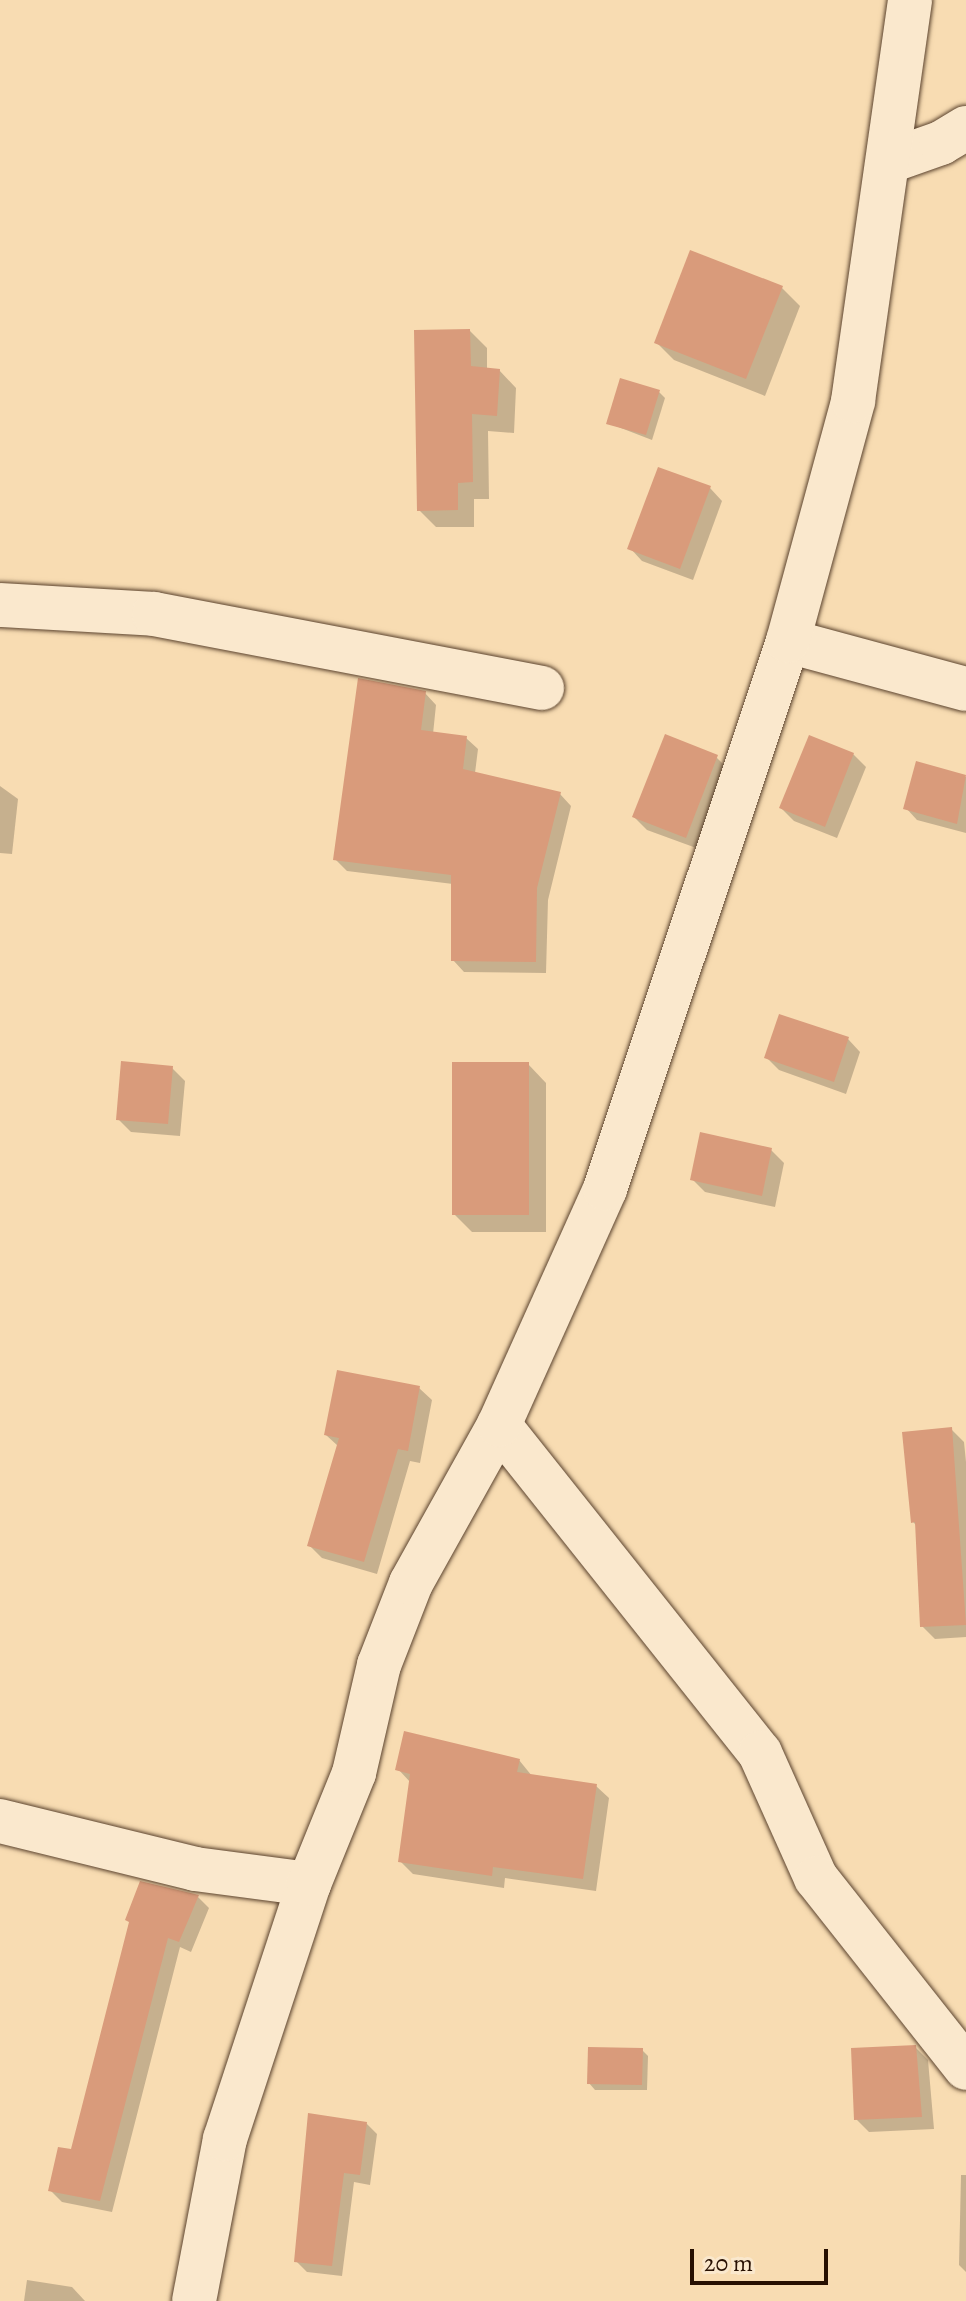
<!DOCTYPE html>
<style>
body{margin:0}
#map{position:relative;width:966px;height:2301px;overflow:hidden;background:#f8dcb2;font-family:Alegreya,serif}
div>[style]{position:absolute}
.shadow>*{inset:0;background:#0003}
.building>*{inset:0;background:#d99b7b}
.roads{filter:drop-shadow(0 0 2px #5b432e) drop-shadow(0 0 2px #5b432e)}
.minor>*{height:44px;margin:-22px;padding:0 22px;transform-origin:22px;border-radius:22px;background:#fae8cd}
span{translate:-50% -50%;white-space:nowrap;text-align:center;line-height:1.15;-webkit-text-stroke:6px #fae8cd;paint-order:stroke}
.scale{position:absolute;left:690px;top:2249px;width:138px;height:36px;box-sizing:border-box;border:4px solid #271002;border-top:0;padding-left:10px;font-size:24px;line-height:28px;white-space:nowrap;color:#271002;-webkit-text-stroke:6px #fae8cd;paint-order:stroke}
</style>
<div id="map">
<div class="shadow">
<div style="clip-path:polygon(782px 288px,800px 306px,765px 396px,674px 360px,656px 342px)"></div>
<div style="clip-path:polygon(470px 331px,487px 348px,487px 369px,499px 370px,516px 388px,514px 433px,488px 431px,489px 499px,474px 499px,474px 527px,436px 527px,419px 510px)"></div>
<div style="clip-path:polygon(659px 392px,665px 398px,652px 440px,608px 423px)"></div>
<div style="clip-path:polygon(710px 488px,722px 501px,693px 580px,642px 561px,630px 548px)"></div>
<div style="clip-path:polygon(425px 693px,436px 705px,433px 734px,466px 738px,478px 749px,475px 773px,560px 794px,571px 806px,548px 900px,546px 973px,464px 972px,453px 960px,453px 884px,347px 871px,335px 859px)"></div>
<div style="clip-path:polygon(853px 754px,866px 767px,837px 838px,794px 821px,781px 808px)"></div>
<div style="clip-path:polygon(716px 757px,729px 770px,699px 849px,647px 830px,634px 817px)"></div>
<div style="clip-path:polygon(918px 764px,966px 777px,966px 833px,917px 820px,906px 808px)"></div>
<div style="clip-path:polygon(0 786px,18px 799px,12px 854px,0 853px)"></div>
<div style="clip-path:polygon(848px 1039px,860px 1052px,846px 1094px,779px 1070px,766px 1057px)"></div>
<div style="clip-path:polygon(528px 1064px,546px 1083px,546px 1232px,472px 1232px,454px 1214px)"></div>
<div style="clip-path:polygon(172px 1068px,185px 1081px,180px 1136px,131px 1132px,118px 1119px)"></div>
<div style="clip-path:polygon(771px 1150px,784px 1163px,775px 1207px,705px 1192px,692px 1179px)"></div>
<div style="clip-path:polygon(419px 1388px,432px 1400px,420px 1463px,410px 1461px,377px 1574px,322px 1558px,309px 1545px,338px 1446px,326px 1435px)"></div>
<div style="clip-path:polygon(951px 1429px,964px 1442px,966px 1462px,966px 1637px,935px 1639px,922px 1626px,918px 1527px,913px 1522px)"></div>
<div style="clip-path:polygon(519px 1760px,532px 1776px,596px 1786px,609px 1798px,596px 1891px,505px 1878px,504px 1888px,413px 1874px,400px 1861px,411px 1783px,398px 1769px)"></div>
<div style="clip-path:polygon(198px 1897px,209px 1908px,191px 1952px,180px 1947px,112px 2212px,62px 2202px,50px 2190px,72px 2152px,130px 1923px)"></div>
<div style="clip-path:polygon(915px 2047px,928px 2060px,934px 2129px,869px 2132px,856px 2119px)"></div>
<div style="clip-path:polygon(642px 2050px,648px 2056px,647px 2090px,595px 2090px,589px 2083px)"></div>
<div style="clip-path:polygon(366px 2123px,377px 2134px,370px 2185px,354px 2182px,342px 2276px,307px 2272px,296px 2261px)"></div>
<div style="clip-path:polygon(961px 2175px,966px 2175px,966px 2272px,959px 2265px)"></div>
<div style="clip-path:polygon(27px 2280px,72px 2287px,85px 2301px,24px 2301px)"></div>
</div>
<div class="building">
<div style="clip-path:polygon(690px 250px,783px 286px,746px 379px,654px 343px)"></div>
<div style="clip-path:polygon(470px 329px,471px 366px,500px 369px,497px 416px,472px 414px,473px 482px,458px 483px,458px 510px,417px 511px,414px 330px)"></div>
<div style="clip-path:polygon(620px 378px,660px 390px,646px 435px,606px 424px)"></div>
<div style="clip-path:polygon(658px 467px,711px 486px,680px 569px,627px 549px)"></div>
<div style="clip-path:polygon(358px 678px,426px 691px,421px 730px,467px 736px,463px 769px,561px 792px,537px 888px,536px 962px,451px 961px,451px 875px,333px 860px)"></div>
<div style="clip-path:polygon(665px 734px,718px 755px,686px 838px,632px 817px)"></div>
<div style="clip-path:polygon(809px 735px,854px 753px,825px 827px,779px 808px)"></div>
<div style="clip-path:polygon(916px 761px,966px 775px,957px 824px,903px 809px)"></div>
<div style="clip-path:polygon(779px 1014px,849px 1037px,834px 1082px,764px 1058px)"></div>
<div style="clip-path:polygon(121px 1061px,173px 1066px,168px 1124px,116px 1120px)"></div>
<div style="clip-path:polygon(452px 1062px,529px 1062px,529px 1215px,452px 1215px)"></div>
<div style="clip-path:polygon(700px 1132px,772px 1148px,762px 1196px,690px 1180px)"></div>
<div style="clip-path:polygon(337px 1370px,420px 1386px,408px 1451px,398px 1449px,364px 1562px,307px 1546px,339px 1438px,324px 1435px)"></div>
<div style="clip-path:polygon(952px 1427px,966px 1625px,920px 1627px,915px 1522px,911px 1523px,902px 1432px)"></div>
<div style="clip-path:polygon(404px 1731px,520px 1759px,517px 1772px,597px 1784px,583px 1879px,493px 1867px,492px 1876px,398px 1862px,410px 1774px,395px 1770px)"></div>
<div style="clip-path:polygon(140px 1881px,199px 1895px,179px 1942px,168px 1938px,100px 2201px,48px 2191px,58px 2147px,71px 2149px,129px 1922px,125px 1920px)"></div>
<div style="clip-path:polygon(916px 2045px,922px 2117px,854px 2120px,851px 2048px)"></div>
<div style="clip-path:polygon(588px 2047px,643px 2048px,642px 2085px,587px 2084px)"></div>
<div style="clip-path:polygon(308px 2113px,367px 2122px,360px 2175px,344px 2173px,332px 2266px,294px 2262px)"></div>
</div>
<div class="roads">
<div class="minor">
<div style="left:890px;top:161px;width:54px;rotate:-19.4deg"></div>
<div style="left:941px;top:143px;width:29px;rotate:-31deg"></div>
<div style="left:0;top:605px;width:154px;rotate:3.3deg"></div>
<div style="left:154px;top:614px;width:395px;rotate:10.8deg"></div>
<div style="left:788px;top:641px;width:184px;rotate:15.1deg"></div>
<div style="left:499px;top:1425px;width:419px;rotate:51.5deg"></div>
<div style="left:760px;top:1753px;width:137px;rotate:65.9deg"></div>
<div style="left:816px;top:1878px;width:242px;rotate:51.7deg"></div>
<div style="left:0;top:1821px;width:201px;rotate:13.8deg"></div>
<div style="left:195px;top:1869px;width:115px;rotate:7.5deg"></div>
<div style="left:194px;top:2301px;width:165px;rotate:-79.2deg"></div>
<div style="left:225px;top:2139px;width:268px;rotate:-71.8deg"></div>
<div style="left:309px;top:1884px;width:120px;rotate:-67.9deg"></div>
<div style="left:354px;top:1773px;width:111px;rotate:-77deg"></div>
<div style="left:379px;top:1665px;width:88px;rotate:-68.7deg"></div>
<div style="left:411px;top:1583px;width:181px;rotate:-60.9deg"></div>
<div style="left:499px;top:1425px;width:259px;rotate:-65.8deg"></div>
<div style="left:605px;top:1189px;width:578px;rotate:-71.53deg"></div>
<div style="left:788px;top:641px;width:249px;rotate:-74.8deg"></div>
<div style="left:853px;top:401px;width:405px;rotate:-81.9deg"></div>
</div>
</div>
<div class="scale">20 m</div>
</div>
